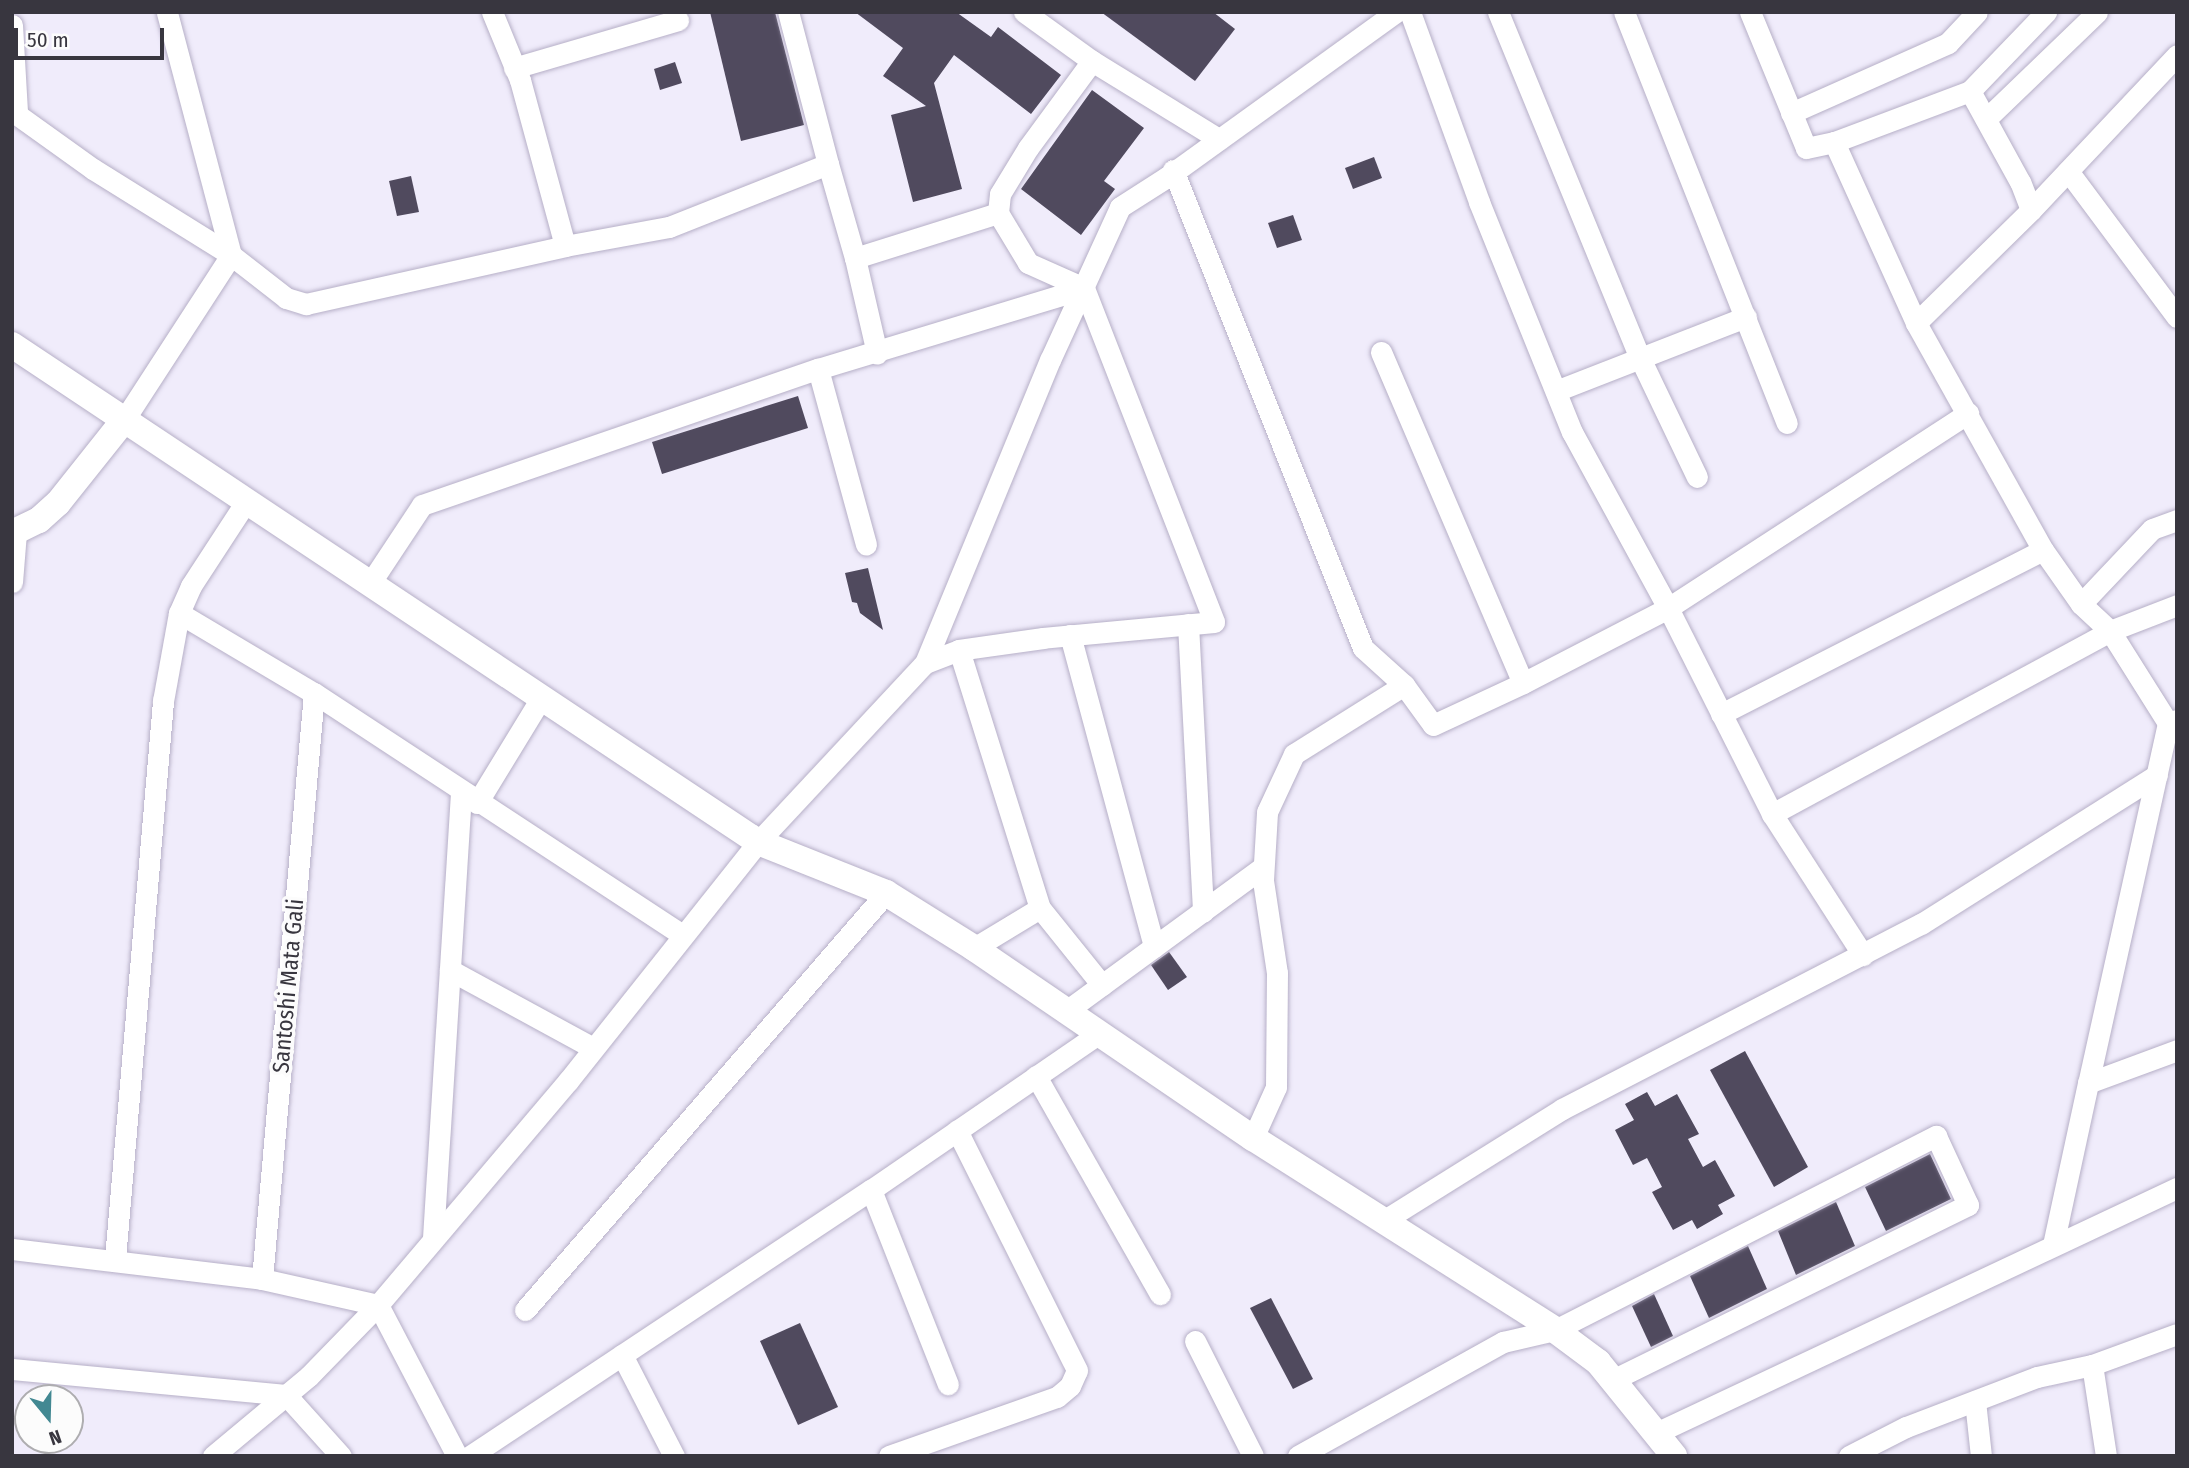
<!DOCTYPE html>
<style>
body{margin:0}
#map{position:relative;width:2189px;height:1468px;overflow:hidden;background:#f0ecfb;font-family:"Fira Sans Condensed",sans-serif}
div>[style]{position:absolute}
.building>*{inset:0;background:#504a5e}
.roads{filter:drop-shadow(0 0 2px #b6afc7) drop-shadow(0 0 2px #b6afc7)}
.minor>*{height:21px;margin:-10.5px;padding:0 10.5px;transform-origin:10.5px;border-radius:10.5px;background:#fff}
.tertiary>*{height:26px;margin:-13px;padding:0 13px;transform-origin:13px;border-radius:13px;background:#fff}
span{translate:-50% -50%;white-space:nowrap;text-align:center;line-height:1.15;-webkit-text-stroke:7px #fcfcfc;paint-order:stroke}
.street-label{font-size:23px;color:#38363f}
.frame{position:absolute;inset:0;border:14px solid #38363f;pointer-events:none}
.north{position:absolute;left:14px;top:1384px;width:70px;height:70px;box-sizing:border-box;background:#fcfcfc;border:2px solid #aeadb0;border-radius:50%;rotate:161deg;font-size:19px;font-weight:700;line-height:28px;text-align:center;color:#38363f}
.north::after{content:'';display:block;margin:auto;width:24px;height:32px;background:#428892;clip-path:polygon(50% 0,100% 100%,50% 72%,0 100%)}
.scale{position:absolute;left:14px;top:28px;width:150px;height:32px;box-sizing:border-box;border:4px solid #38363f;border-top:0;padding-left:9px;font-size:21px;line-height:24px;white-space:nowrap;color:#38363f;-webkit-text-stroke:5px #fcfcfc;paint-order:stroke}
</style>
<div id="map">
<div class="building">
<div style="clip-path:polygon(710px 12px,775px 12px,804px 125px,741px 141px)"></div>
<div style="clip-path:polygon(855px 12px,956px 12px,991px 37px,998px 27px,1061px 75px,1031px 114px,954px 55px,934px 83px,962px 189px,913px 202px,891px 115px,926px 106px,883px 76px,903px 48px)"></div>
<div style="clip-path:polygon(1101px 12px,1213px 12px,1235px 29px,1195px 81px)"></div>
<div style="clip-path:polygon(675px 62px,682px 83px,660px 90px,654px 69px)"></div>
<div style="clip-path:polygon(1092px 90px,1144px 128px,1104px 181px,1115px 189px,1081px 235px,1021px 189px)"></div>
<div style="clip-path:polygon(1374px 157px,1382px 178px,1353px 189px,1345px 168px)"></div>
<div style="clip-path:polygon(411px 176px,419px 212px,397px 216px,389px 181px)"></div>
<div style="clip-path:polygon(1293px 215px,1302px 240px,1277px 248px,1268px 223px)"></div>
<div style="clip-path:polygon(798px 396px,808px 428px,662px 474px,652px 442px)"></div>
<div style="clip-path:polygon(868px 568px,883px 630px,860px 613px,857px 603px,852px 602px,845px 573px)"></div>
<div style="clip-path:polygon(1169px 952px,1187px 977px,1168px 990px,1151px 965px)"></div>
<div style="clip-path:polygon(1745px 1051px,1808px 1167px,1774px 1187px,1710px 1070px)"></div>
<div style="clip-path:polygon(1647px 1092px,1655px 1106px,1677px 1094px,1699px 1134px,1688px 1139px,1703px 1167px,1715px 1160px,1735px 1196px,1718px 1205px,1723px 1214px,1697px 1229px,1692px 1220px,1673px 1230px,1652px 1192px,1662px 1187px,1647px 1158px,1633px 1165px,1615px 1130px,1634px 1120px,1625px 1104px)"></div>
<div style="clip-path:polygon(1930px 1154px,1951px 1199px,1886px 1231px,1865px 1187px)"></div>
<div style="clip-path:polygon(1836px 1202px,1855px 1246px,1796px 1275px,1778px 1231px)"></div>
<div style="clip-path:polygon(1748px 1246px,1767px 1289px,1709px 1318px,1690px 1276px)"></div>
<div style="clip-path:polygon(1654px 1294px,1673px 1336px,1651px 1347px,1632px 1306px)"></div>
<div style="clip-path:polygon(1271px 1298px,1313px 1379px,1293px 1389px,1250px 1308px)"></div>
<div style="clip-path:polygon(800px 1323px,838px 1407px,798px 1425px,760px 1341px)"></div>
</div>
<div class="roads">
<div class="minor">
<div style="left:492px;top:12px;width:74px;rotate:67.6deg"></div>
<div style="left:520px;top:80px;width:172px;rotate:74.8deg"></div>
<div style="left:1024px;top:12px;width:84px;rotate:35.8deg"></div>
<div style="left:1092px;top:61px;width:149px;rotate:31.6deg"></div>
<div style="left:1410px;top:12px;width:202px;rotate:70deg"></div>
<div style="left:1479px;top:202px;width:248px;rotate:68deg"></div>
<div style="left:1572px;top:432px;width:200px;rotate:61.4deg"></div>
<div style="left:1668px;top:608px;width:231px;rotate:63.2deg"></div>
<div style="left:1772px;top:814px;width:168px;rotate:57.2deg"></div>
<div style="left:1498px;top:12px;width:372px;rotate:67.7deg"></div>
<div style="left:1639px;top:356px;width:134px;rotate:64.4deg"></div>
<div style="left:1624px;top:12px;width:442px;rotate:68.4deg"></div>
<div style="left:1750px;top:12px;width:147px;rotate:67.6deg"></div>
<div style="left:1806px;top:148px;width:29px;rotate:-12deg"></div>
<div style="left:12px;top:25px;width:88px;rotate:86.7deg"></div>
<div style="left:514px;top:68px;width:171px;rotate:-16.3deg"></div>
<div style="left:1970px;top:91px;width:110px;rotate:-46.1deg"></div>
<div style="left:12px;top:111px;width:100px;rotate:35.6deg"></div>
<div style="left:93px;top:169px;width:163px;rotate:31.9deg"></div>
<div style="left:231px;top:255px;width:70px;rotate:38deg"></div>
<div style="left:286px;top:298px;width:21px;rotate:17deg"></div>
<div style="left:306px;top:304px;width:265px;rotate:-12.6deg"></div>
<div style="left:565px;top:246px;width:106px;rotate:-10.4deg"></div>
<div style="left:669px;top:227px;width:171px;rotate:-21.6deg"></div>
<div style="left:828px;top:164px;width:157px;rotate:-104.7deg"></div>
<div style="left:1791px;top:113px;width:172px;rotate:-24deg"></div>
<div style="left:1948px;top:43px;width:42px;rotate:-46.9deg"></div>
<div style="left:1986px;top:119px;width:154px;rotate:-43.9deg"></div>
<div style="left:828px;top:164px;width:98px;rotate:74deg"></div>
<div style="left:855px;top:258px;width:98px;rotate:77deg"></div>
<div style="left:1173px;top:170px;width:514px;rotate:68.32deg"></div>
<div style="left:1363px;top:648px;width:55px;rotate:42.1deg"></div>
<div style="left:1404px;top:685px;width:49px;rotate:54.1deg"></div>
<div style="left:1433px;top:725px;width:99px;rotate:-25deg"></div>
<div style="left:2068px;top:171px;width:182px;rotate:53.3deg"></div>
<div style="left:2031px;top:210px;width:213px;rotate:-46.7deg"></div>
<div style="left:998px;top:213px;width:19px;rotate:-84deg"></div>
<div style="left:1000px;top:194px;width:54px;rotate:-58.7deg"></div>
<div style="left:1028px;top:148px;width:108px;rotate:-53.7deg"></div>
<div style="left:855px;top:258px;width:150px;rotate:-17.5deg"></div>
<div style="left:998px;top:213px;width:58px;rotate:59deg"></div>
<div style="left:1028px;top:263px;width:61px;rotate:24.1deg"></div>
<div style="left:1084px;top:288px;width:358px;rotate:68.7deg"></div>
<div style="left:1214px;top:622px;width:172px;rotate:174.7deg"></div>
<div style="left:1043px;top:638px;width:85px;rotate:171.9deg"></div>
<div style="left:959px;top:650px;width:36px;rotate:159deg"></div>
<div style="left:1916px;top:323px;width:161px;rotate:-44.5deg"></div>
<div style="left:2031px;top:210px;width:30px;rotate:-111deg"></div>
<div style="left:2020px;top:182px;width:104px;rotate:-118.8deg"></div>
<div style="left:1970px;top:91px;width:145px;rotate:159.4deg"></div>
<div style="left:1834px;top:142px;width:199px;rotate:65.6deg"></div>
<div style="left:1916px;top:323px;width:260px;rotate:60.8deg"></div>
<div style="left:2043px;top:550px;width:66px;rotate:54.9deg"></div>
<div style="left:2081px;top:604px;width:40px;rotate:43deg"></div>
<div style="left:2110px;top:631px;width:109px;rotate:57.8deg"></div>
<div style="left:1381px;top:352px;width:360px;rotate:66.8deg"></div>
<div style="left:1523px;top:683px;width:163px;rotate:-27.3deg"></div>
<div style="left:1668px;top:608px;width:358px;rotate:-33deg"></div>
<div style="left:818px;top:369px;width:182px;rotate:74.7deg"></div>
<div style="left:1556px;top:391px;width:204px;rotate:-21.3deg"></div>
<div style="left:124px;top:420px;width:197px;rotate:-57deg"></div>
<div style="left:231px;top:255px;width:251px;rotate:-104.8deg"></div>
<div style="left:247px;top:500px;width:103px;rotate:123.1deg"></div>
<div style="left:191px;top:586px;width:30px;rotate:114deg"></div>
<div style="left:179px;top:613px;width:157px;rotate:30.7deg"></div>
<div style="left:314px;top:693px;width:440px;rotate:33.3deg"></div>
<div style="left:12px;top:582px;width:50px;rotate:-85.4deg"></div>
<div style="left:371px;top:582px;width:92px;rotate:-56.5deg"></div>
<div style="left:422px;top:505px;width:419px;rotate:-19deg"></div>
<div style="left:818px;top:369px;width:278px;rotate:-16.9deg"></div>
<div style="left:2081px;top:604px;width:103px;rotate:-46.6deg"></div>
<div style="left:2152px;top:529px;width:27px;rotate:-20deg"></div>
<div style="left:1188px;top:624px;width:288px;rotate:87deg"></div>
<div style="left:1070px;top:635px;width:323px;rotate:74.9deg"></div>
<div style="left:959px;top:650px;width:270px;rotate:72.6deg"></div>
<div style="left:1040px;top:908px;width:99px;rotate:51.2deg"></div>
<div style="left:1721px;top:714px;width:361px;rotate:-27deg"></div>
<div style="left:2177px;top:720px;width:9px;rotate:162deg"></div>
<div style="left:2168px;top:723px;width:369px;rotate:102.5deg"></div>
<div style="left:2088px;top:1083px;width:95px;rotate:-20.3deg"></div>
<div style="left:477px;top:803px;width:123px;rotate:-58.6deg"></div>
<div style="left:1772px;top:814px;width:384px;rotate:-28.4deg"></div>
<div style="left:2110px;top:631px;width:72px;rotate:-21.2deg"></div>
<div style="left:974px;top:948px;width:77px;rotate:-31.2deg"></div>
<div style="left:450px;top:970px;width:163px;rotate:28.6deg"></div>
<div style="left:1065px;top:1012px;width:245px;rotate:-36.2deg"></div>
<div style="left:1036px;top:1076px;width:251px;rotate:60.4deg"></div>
<div style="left:1253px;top:1138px;width:56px;rotate:-65.7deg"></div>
<div style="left:1276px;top:1087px;width:114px;rotate:-89.5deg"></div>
<div style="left:1277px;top:973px;width:94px;rotate:-98.6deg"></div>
<div style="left:1263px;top:880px;width:68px;rotate:-86.6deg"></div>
<div style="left:1267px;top:812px;width:64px;rotate:-65deg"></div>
<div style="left:1294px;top:754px;width:130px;rotate:-32.1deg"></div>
<div style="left:871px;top:1190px;width:209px;rotate:68.4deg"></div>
<div style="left:1383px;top:1221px;width:211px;rotate:-32deg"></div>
<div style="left:1562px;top:1109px;width:404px;rotate:-27.3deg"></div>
<div style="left:1921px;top:924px;width:279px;rotate:-32.3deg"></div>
<div style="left:433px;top:1238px;width:447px;rotate:-86.4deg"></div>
<div style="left:2053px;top:1245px;width:166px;rotate:-77.8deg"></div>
<div style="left:12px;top:1249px;width:252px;rotate:6.8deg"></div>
<div style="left:262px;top:1279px;width:119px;rotate:12.6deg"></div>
<div style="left:378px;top:1305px;width:170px;rotate:62.4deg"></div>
<div style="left:115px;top:1259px;width:560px;rotate:-85.08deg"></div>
<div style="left:163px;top:701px;width:89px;rotate:-79.7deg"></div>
<div style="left:262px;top:1279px;width:588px;rotate:-84.93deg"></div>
<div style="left:525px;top:1310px;width:552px;rotate:-49.12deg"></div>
<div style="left:1195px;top:1341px;width:129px;rotate:63.2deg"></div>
<div style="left:622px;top:1355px;width:114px;rotate:62.8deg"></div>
<div style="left:12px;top:1369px;width:275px;rotate:5.4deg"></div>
<div style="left:286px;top:1395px;width:82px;rotate:48deg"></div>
<div style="left:1975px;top:1401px;width:55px;rotate:83.8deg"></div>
<div style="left:1656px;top:1433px;width:576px;rotate:-25.19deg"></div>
<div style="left:213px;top:1456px;width:125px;rotate:-39.8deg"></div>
<div style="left:309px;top:1376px;width:99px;rotate:-45.8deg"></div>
<div style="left:378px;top:1305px;width:294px;rotate:-49.7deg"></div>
<div style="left:568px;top:1081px;width:305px;rotate:-51.5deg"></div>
<div style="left:758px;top:842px;width:245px;rotate:-47deg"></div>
<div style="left:925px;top:663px;width:328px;rotate:-67.6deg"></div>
<div style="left:1050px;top:360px;width:168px;rotate:-65.4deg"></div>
<div style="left:1120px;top:207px;width:56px;rotate:-32.6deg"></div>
<div style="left:1167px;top:177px;width:282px;rotate:-35.8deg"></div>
<div style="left:470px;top:1456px;width:481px;rotate:-33.6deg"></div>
<div style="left:871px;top:1190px;width:275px;rotate:-34.5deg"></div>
<div style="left:889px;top:1456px;width:178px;rotate:-19.4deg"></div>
<div style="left:1057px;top:1397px;width:17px;rotate:-40deg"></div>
<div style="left:1070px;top:1386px;width:17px;rotate:-66deg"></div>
<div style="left:1077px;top:1370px;width:268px;rotate:-116.6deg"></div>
<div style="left:1298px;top:1456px;width:235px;rotate:-29.1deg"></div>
<div style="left:1503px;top:1342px;width:53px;rotate:-13deg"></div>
<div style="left:1555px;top:1330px;width:428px;rotate:-27deg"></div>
<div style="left:1936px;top:1136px;width:76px;rotate:65.1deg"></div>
<div style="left:1968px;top:1205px;width:396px;rotate:153.8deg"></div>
<div style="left:1849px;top:1456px;width:64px;rotate:-27deg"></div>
<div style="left:1906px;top:1427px;width:140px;rotate:-20.9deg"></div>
<div style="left:2037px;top:1377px;width:56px;rotate:-12.3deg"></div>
<div style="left:2106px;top:1456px;width:92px;rotate:-98.7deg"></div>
<div style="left:2092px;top:1365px;width:90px;rotate:-20deg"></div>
</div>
<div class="tertiary">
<div style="left:12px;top:345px;width:896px;rotate:33.67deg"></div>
<div style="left:758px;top:842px;width:138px;rotate:21.7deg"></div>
<div style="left:886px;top:893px;width:104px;rotate:32deg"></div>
<div style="left:974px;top:948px;width:338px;rotate:34.3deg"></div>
<div style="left:1253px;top:1138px;width:358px;rotate:32.4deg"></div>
<div style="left:1555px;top:1330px;width:54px;rotate:36.7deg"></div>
<div style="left:1598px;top:1362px;width:121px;rotate:51deg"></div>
<div style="left:12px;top:533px;width:30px;rotate:-26deg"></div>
<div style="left:39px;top:520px;width:25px;rotate:-42deg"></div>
<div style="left:58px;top:503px;width:106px;rotate:-51.5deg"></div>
</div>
</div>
<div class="street-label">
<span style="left:288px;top:986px;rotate:-85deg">Santoshi Mata Gali</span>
</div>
<div class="frame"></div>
<div class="north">N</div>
<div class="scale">50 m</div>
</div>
